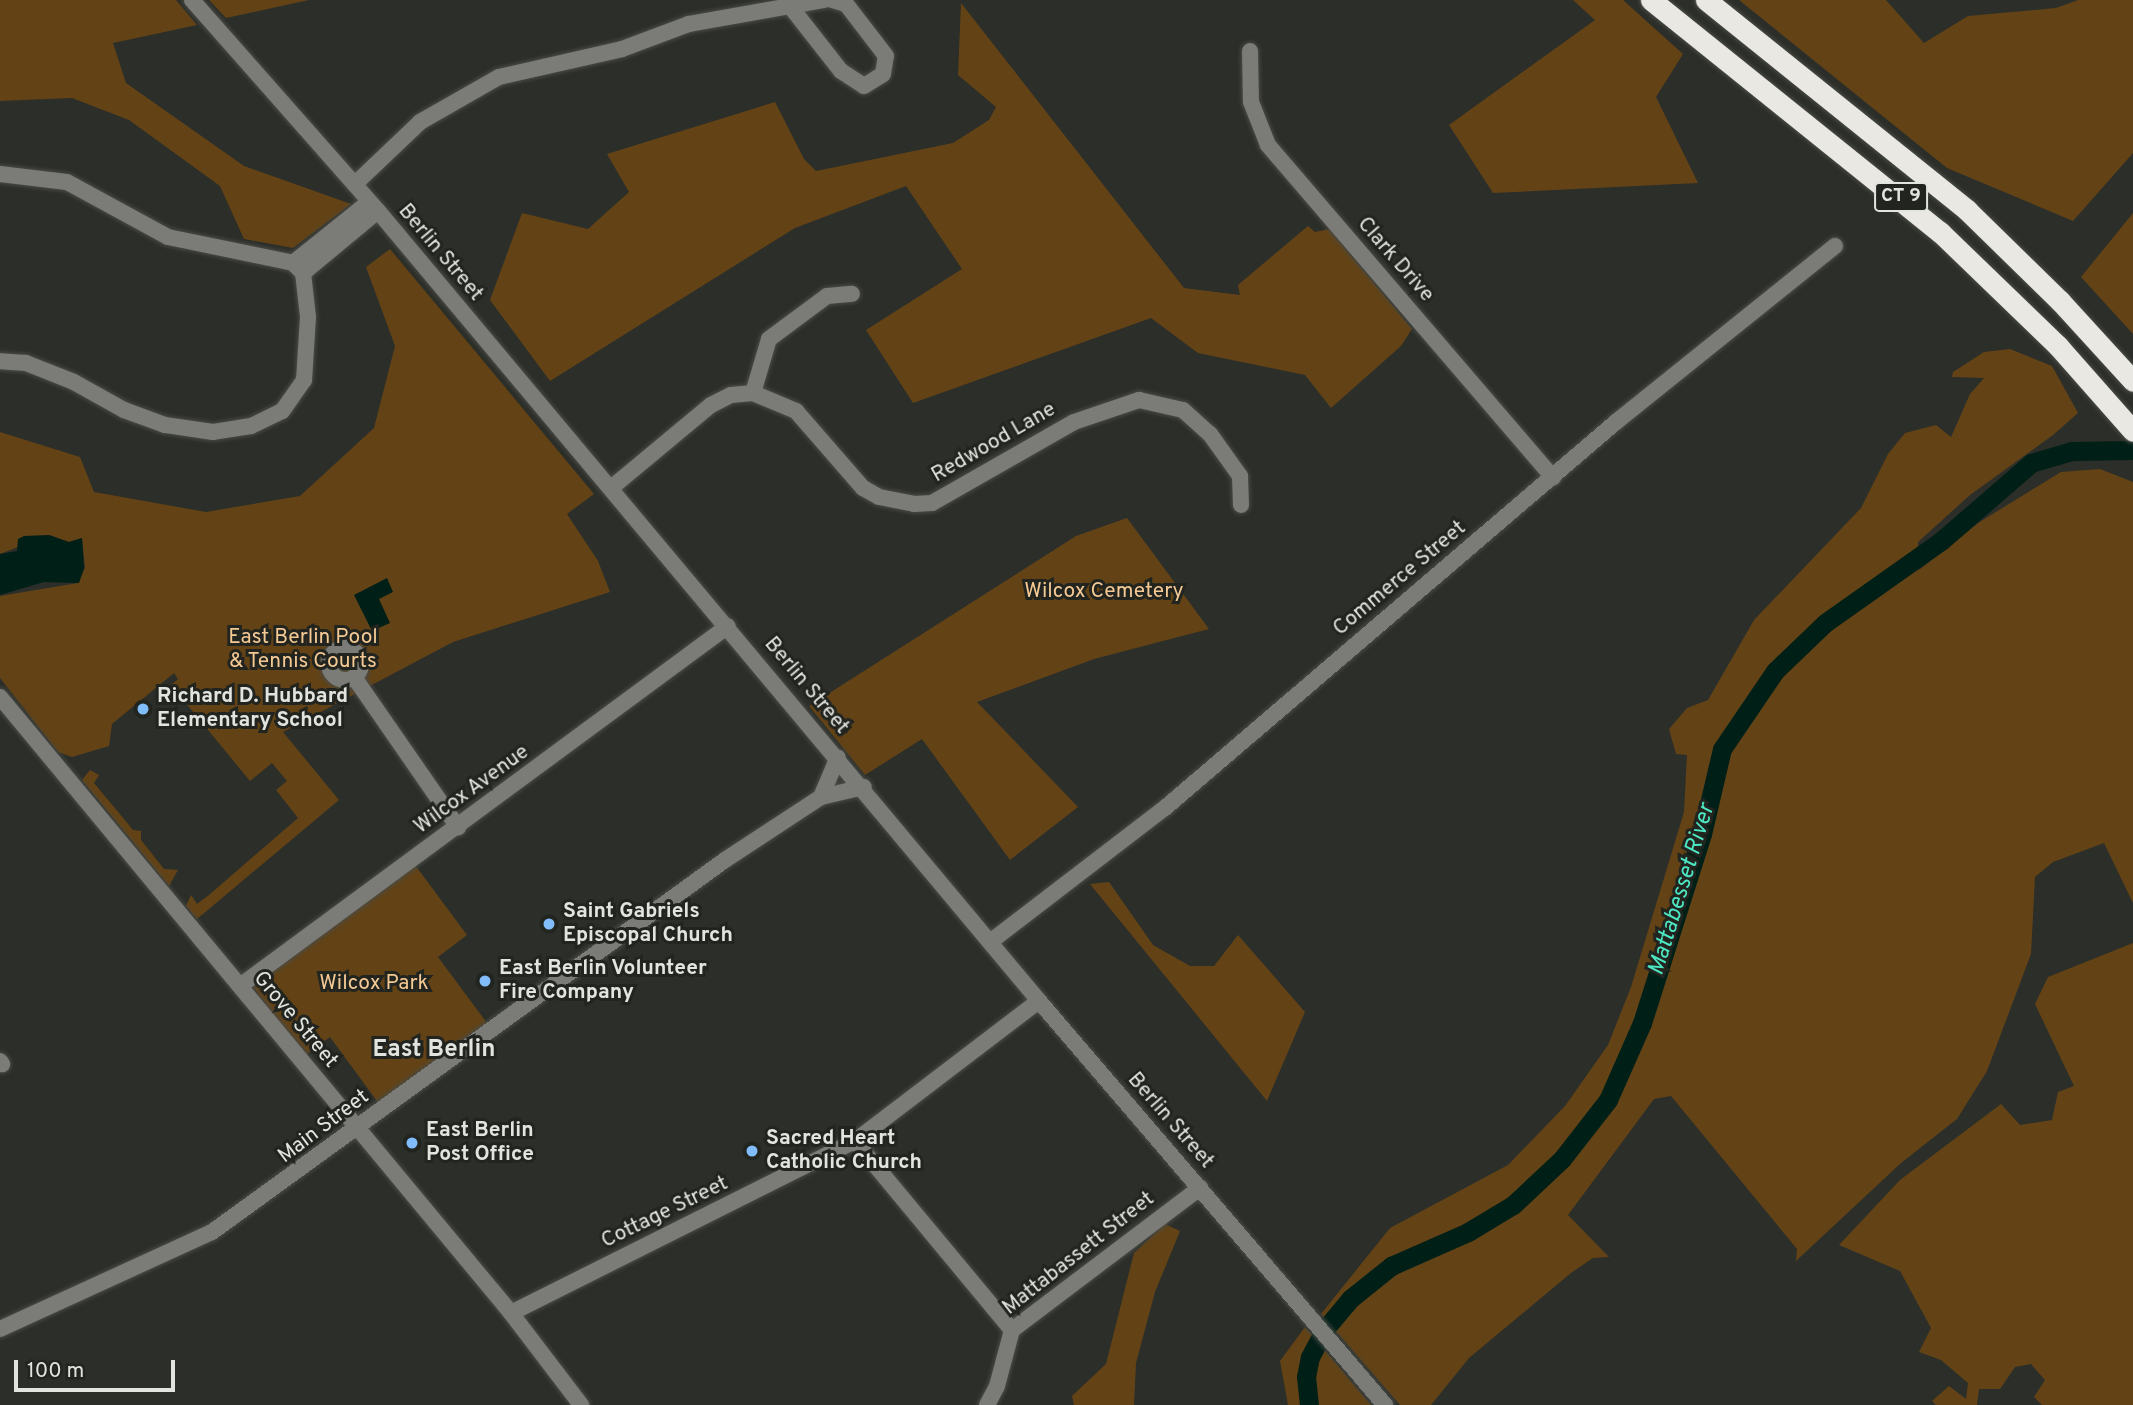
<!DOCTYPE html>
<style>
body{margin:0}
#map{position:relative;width:2133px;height:1405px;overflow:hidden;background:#2c2e29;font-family:Overpass,sans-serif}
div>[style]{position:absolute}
.green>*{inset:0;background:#634316}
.water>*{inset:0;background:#001f17}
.river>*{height:19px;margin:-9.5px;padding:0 9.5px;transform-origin:9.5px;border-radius:9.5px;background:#001f17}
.roads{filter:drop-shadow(0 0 2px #494b46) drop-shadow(0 0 2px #494b46)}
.minor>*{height:16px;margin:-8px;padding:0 8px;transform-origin:8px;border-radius:8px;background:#7b7b78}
.minor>.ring{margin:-8px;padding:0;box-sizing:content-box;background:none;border:16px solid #7b7b78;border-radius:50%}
.highway>*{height:21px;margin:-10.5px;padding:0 10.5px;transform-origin:10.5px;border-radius:10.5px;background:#eae8e2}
.dots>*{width:19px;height:19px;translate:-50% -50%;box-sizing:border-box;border:4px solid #22241f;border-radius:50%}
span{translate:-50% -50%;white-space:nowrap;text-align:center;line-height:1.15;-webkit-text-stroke:6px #22241f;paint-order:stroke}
.shield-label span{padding:2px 5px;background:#22241f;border:2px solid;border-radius:5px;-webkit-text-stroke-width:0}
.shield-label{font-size:19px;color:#e2e4e0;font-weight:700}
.street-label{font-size:21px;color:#e2e4e0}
.park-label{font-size:21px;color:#f4c994}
.poi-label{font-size:21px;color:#e2e4e0;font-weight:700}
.left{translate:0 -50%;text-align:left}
.water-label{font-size:23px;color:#4de8c3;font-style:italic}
.quarter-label{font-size:24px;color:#e2e4e0;font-weight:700}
.scale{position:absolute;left:14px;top:1360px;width:161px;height:32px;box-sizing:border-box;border:4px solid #e2e4e0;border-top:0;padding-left:9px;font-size:21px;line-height:24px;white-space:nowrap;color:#e2e4e0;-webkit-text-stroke:5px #22241f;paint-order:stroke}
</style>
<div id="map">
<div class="green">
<div style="clip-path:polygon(0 0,176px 0,197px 25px,113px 43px,126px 83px,244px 166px,351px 204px,293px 248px,244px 239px,220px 186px,129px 120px,72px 98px,0 101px)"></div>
<div style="clip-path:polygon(209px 0,309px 0,226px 18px)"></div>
<div style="clip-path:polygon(1573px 0,1623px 0,1683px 54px,1656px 97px,1698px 183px,1493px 193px,1449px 125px,1595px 20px)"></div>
<div style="clip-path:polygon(1739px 0,1886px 0,1924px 43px,1968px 16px,2056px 8px,2078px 0,2133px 0,2133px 153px,2073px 221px,1947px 168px)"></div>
<div style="clip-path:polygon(961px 3px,1184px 288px,1240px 295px,1238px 285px,1308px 226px,1315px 232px,1329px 229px,1412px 329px,1401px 346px,1331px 408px,1305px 375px,1198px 353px,1151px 318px,913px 403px,866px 330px,962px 269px,906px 186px,795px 228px,550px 381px,490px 300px,522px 213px,588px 229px,629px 192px,607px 154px,775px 102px,804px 159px,816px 171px,953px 143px,989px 120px,996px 107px,958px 75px)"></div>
<div style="clip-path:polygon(2133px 213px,2133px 334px,2081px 277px)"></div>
<div style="clip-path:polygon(390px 249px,594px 494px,567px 514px,598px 561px,610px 592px,453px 642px,283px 732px,339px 800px,197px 919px,186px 906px,191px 895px,197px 904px,209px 895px,298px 818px,276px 790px,287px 781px,272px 763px,250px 781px,171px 685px,178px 679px,174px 673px,112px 724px,109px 746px,72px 757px,58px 752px,0 678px,0 596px,78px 583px,85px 568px,82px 538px,69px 542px,49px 535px,0 554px,0 432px,80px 457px,94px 492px,206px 512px,300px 496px,374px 428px,395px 346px,366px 267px)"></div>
<div style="clip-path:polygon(2010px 349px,2052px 366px,2078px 413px,2053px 435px,1970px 495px,1918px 542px,1919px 570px,1978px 523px,2061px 472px,2100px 469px,2133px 482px,2133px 903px,2104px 843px,2053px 862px,2035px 877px,2031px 954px,1987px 1071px,1957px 1119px,1901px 1163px,1796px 1261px,1797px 1249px,1671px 1096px,1654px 1099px,1568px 1215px,1609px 1257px,1593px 1258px,1571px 1273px,1469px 1358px,1431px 1405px,1400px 1405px,1321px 1314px,1390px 1228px,1508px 1165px,1565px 1106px,1608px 1045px,1631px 987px,1684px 812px,1687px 755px,1676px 754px,1669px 729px,1687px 708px,1708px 700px,1754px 620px,1861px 508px,1888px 454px,1905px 433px,1936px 425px,1951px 437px,1970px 394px,1984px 378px,1952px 377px,1953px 372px,1984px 352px)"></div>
<div style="clip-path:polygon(1127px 518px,1209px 629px,1094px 659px,977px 702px,1078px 807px,1010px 860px,922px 739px,865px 775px,809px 706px,1076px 536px)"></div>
<div style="clip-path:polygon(90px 770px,99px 775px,94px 783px,133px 830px,141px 831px,141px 840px,164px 869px,178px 870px,169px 886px,82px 780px)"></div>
<div style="clip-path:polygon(415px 865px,467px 935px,438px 957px,490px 1027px,382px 1108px,330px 1037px,304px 1056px,253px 987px)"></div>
<div style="clip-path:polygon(1109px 882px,1153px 945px,1190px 966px,1214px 966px,1238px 935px,1305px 1012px,1267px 1101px,1090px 884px)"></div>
<div style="clip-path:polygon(2133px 943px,2133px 1405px,2042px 1405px,2034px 1397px,2045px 1380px,2031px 1364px,2015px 1367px,2000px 1389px,1979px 1389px,1977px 1405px,1936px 1405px,1932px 1401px,1949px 1386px,1966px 1399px,1968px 1383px,1941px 1360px,1919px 1352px,1931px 1328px,1900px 1271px,1839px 1245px,1900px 1180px,2001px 1104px,2020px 1125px,2052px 1120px,2058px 1092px,2074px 1086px,2035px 1004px,2048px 977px)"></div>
<div style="clip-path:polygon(1165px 1224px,1180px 1231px,1155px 1292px,1136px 1363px,1134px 1405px,1074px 1405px,1072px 1396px,1106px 1364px,1134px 1253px)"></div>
<div style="clip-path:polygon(1305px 1327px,1371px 1405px,1288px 1405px,1280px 1361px)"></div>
</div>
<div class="water">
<div style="clip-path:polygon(49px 535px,69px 542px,82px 538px,84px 568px,79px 583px,44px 582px,0 595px,0 554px,17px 551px,18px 539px,24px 536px)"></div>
<div style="clip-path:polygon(387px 578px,393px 592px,379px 599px,390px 623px,372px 631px,354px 595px)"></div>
</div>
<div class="river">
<div style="left:1309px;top:1405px;width:28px;rotate:-96deg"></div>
<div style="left:1306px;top:1377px;width:20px;rotate:-79deg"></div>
<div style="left:1310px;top:1357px;width:32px;rotate:-62deg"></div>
<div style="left:1325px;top:1329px;width:39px;rotate:-50deg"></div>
<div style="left:1350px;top:1299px;width:53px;rotate:-38.8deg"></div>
<div style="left:1391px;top:1266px;width:84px;rotate:-23.8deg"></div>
<div style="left:1468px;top:1232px;width:52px;rotate:-31deg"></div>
<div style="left:1513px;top:1205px;width:67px;rotate:-43.2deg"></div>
<div style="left:1562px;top:1159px;width:75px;rotate:-52.1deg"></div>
<div style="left:1608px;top:1100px;width:84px;rotate:-66.2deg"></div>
<div style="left:1642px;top:1023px;width:198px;rotate:-72.4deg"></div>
<div style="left:1702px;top:834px;width:87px;rotate:-76.8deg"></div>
<div style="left:1722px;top:749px;width:94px;rotate:-55.8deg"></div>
<div style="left:1775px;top:671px;width:69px;rotate:-43.8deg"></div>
<div style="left:1825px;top:623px;width:142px;rotate:-35.3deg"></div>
<div style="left:1941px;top:541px;width:119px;rotate:-40.9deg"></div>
<div style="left:2031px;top:463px;width:43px;rotate:-16.3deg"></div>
<div style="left:2072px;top:451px;width:61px;rotate:-0.9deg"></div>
</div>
<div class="roads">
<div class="minor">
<div style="left:192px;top:0;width:281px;rotate:48.6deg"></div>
<div style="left:378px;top:211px;width:1030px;rotate:50.08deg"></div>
<div style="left:1039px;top:1001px;width:532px;rotate:49.42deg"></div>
<div style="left:790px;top:6px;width:83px;rotate:51.9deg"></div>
<div style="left:841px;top:71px;width:27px;rotate:33deg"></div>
<div style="left:864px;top:86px;width:22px;rotate:-32deg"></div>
<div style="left:883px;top:74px;width:18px;rotate:-81deg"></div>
<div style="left:886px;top:56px;width:66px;rotate:-127.6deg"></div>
<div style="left:846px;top:4px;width:15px;rotate:-164deg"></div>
<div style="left:1250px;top:51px;width:51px;rotate:88.9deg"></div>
<div style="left:1251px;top:102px;width:46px;rotate:68.4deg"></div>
<div style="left:1268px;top:145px;width:438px;rotate:49.4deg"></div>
<div style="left:0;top:174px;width:67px;rotate:6.8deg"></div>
<div style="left:67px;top:182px;width:115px;rotate:28.6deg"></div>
<div style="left:168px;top:237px;width:128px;rotate:11.7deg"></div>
<div style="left:293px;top:263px;width:14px;rotate:45deg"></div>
<div style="left:303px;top:273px;width:44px;rotate:83.5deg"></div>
<div style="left:308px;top:317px;width:63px;rotate:93.6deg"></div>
<div style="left:304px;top:380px;width:38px;rotate:125deg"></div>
<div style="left:282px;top:411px;width:34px;rotate:154deg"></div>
<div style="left:251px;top:426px;width:38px;rotate:171deg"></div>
<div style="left:213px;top:432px;width:49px;rotate:-171.7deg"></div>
<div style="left:165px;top:425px;width:44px;rotate:-159.9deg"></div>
<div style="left:124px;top:410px;width:57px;rotate:-150.8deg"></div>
<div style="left:74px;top:382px;width:52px;rotate:-158.4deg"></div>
<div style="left:26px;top:363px;width:26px;rotate:-176deg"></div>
<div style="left:355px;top:184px;width:90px;rotate:-43.6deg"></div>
<div style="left:420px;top:122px;width:91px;rotate:-29.7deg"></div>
<div style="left:499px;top:77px;width:126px;rotate:-12.8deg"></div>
<div style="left:622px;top:49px;width:72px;rotate:-20.5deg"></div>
<div style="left:689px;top:24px;width:137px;rotate:-10.1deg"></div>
<div style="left:293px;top:263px;width:97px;rotate:-38.8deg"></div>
<div style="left:303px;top:273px;width:97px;rotate:-39.6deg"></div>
<div style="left:753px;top:393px;width:56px;rotate:-73.5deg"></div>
<div style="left:769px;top:339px;width:72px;rotate:-36.6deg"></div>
<div style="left:827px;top:296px;width:25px;rotate:-5deg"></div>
<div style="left:611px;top:488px;width:130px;rotate:-39.7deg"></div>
<div style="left:711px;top:405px;width:22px;rotate:-27deg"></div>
<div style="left:731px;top:395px;width:22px;rotate:-5deg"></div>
<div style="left:753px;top:393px;width:47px;rotate:22.7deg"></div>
<div style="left:796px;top:411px;width:102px;rotate:49deg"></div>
<div style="left:863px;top:488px;width:18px;rotate:29deg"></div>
<div style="left:879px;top:497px;width:36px;rotate:11deg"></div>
<div style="left:914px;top:504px;width:18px;rotate:-3deg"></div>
<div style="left:932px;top:503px;width:163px;rotate:-29.7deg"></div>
<div style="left:1074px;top:422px;width:69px;rotate:-18.7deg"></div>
<div style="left:1139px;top:400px;width:45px;rotate:12.8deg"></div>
<div style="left:1183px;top:410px;width:36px;rotate:42deg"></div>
<div style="left:1210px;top:434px;width:52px;rotate:54.5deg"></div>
<div style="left:1240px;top:476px;width:29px;rotate:88deg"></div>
<div class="ring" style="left:329px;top:648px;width:16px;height:16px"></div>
<div style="left:354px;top:677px;width:183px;rotate:55.3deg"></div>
<div style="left:0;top:697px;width:800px;rotate:50.32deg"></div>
<div style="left:511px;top:1313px;width:116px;rotate:52.7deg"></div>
<div style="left:821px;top:797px;width:43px;rotate:-67deg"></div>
<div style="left:990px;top:942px;width:222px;rotate:-37.5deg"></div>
<div style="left:1166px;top:807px;width:592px;rotate:-40.55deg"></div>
<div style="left:1616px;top:422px;width:281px;rotate:-38.8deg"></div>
<div style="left:240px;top:986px;width:606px;rotate:-36.42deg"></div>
<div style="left:0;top:1061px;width:4px;rotate:56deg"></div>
<div style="left:855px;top:1141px;width:246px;rotate:50.3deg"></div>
<div style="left:511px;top:1313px;width:385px;rotate:-26.6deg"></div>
<div style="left:855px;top:1141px;width:231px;rotate:-37.3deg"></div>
<div style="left:0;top:1329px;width:233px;rotate:-24.6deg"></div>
<div style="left:212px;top:1232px;width:634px;rotate:-35.95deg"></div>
<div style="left:725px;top:860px;width:115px;rotate:-33.3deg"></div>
<div style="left:821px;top:797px;width:44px;rotate:-13.1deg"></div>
<div style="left:987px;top:1405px;width:21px;rotate:-62deg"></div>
<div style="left:997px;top:1386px;width:58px;rotate:-75deg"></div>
<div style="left:1012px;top:1330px;width:236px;rotate:-37.1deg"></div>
</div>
<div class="highway">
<div style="left:1651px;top:0;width:371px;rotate:38.8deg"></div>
<div style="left:1940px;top:232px;width:164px;rotate:44deg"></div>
<div style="left:2058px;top:346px;width:113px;rotate:48.6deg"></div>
<div style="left:1706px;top:0;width:335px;rotate:38.8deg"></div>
<div style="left:1967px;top:210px;width:130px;rotate:44.4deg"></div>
<div style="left:2060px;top:301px;width:108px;rotate:47.6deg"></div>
</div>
</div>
<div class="dots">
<div style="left:143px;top:709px;background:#80bdfa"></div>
<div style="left:549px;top:924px;background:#80bdfa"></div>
<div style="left:485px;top:981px;background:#80bdfa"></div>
<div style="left:412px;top:1143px;background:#80bdfa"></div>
<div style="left:752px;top:1151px;background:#80bdfa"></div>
</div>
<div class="shield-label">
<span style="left:1901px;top:197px">CT 9</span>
</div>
<div class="street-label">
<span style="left:440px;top:253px;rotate:50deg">Berlin Street</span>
<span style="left:1395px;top:260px;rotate:49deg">Clark Drive</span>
<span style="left:994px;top:443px;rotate:-30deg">Redwood Lane</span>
<span style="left:1400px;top:579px;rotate:-40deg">Commerce Street</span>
<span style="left:806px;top:686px;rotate:50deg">Berlin Street</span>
<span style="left:472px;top:790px;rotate:-36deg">Wilcox Avenue</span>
<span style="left:295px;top:1020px;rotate:50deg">Grove Street</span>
<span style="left:1170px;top:1121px;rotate:49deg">Berlin Street</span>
<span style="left:324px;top:1127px;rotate:-37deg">Main Street</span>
<span style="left:665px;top:1213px;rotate:-26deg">Cottage Street</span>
<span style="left:1079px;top:1254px;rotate:-38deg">Mattabassett Street</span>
</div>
<div class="park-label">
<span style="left:1104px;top:592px">Wilcox Cemetery</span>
<span style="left:303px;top:650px">East Berlin Pool<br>&amp; Tennis Courts</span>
<span style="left:374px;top:984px">Wilcox Park</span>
</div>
<div class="poi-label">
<span class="left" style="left:157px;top:709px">Richard D. Hubbard<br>Elementary School</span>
<span class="left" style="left:563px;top:924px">Saint Gabriels<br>Episcopal Church</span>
<span class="left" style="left:499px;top:981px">East Berlin Volunteer<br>Fire Company</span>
<span class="left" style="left:426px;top:1143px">East Berlin<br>Post Office</span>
<span class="left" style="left:766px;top:1151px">Sacred Heart<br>Catholic Church</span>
</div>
<div class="water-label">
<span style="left:1683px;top:890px;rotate:-73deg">Mattabesset River</span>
</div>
<div class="quarter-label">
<span style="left:434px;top:1051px">East Berlin</span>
</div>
<div class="scale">100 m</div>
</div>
